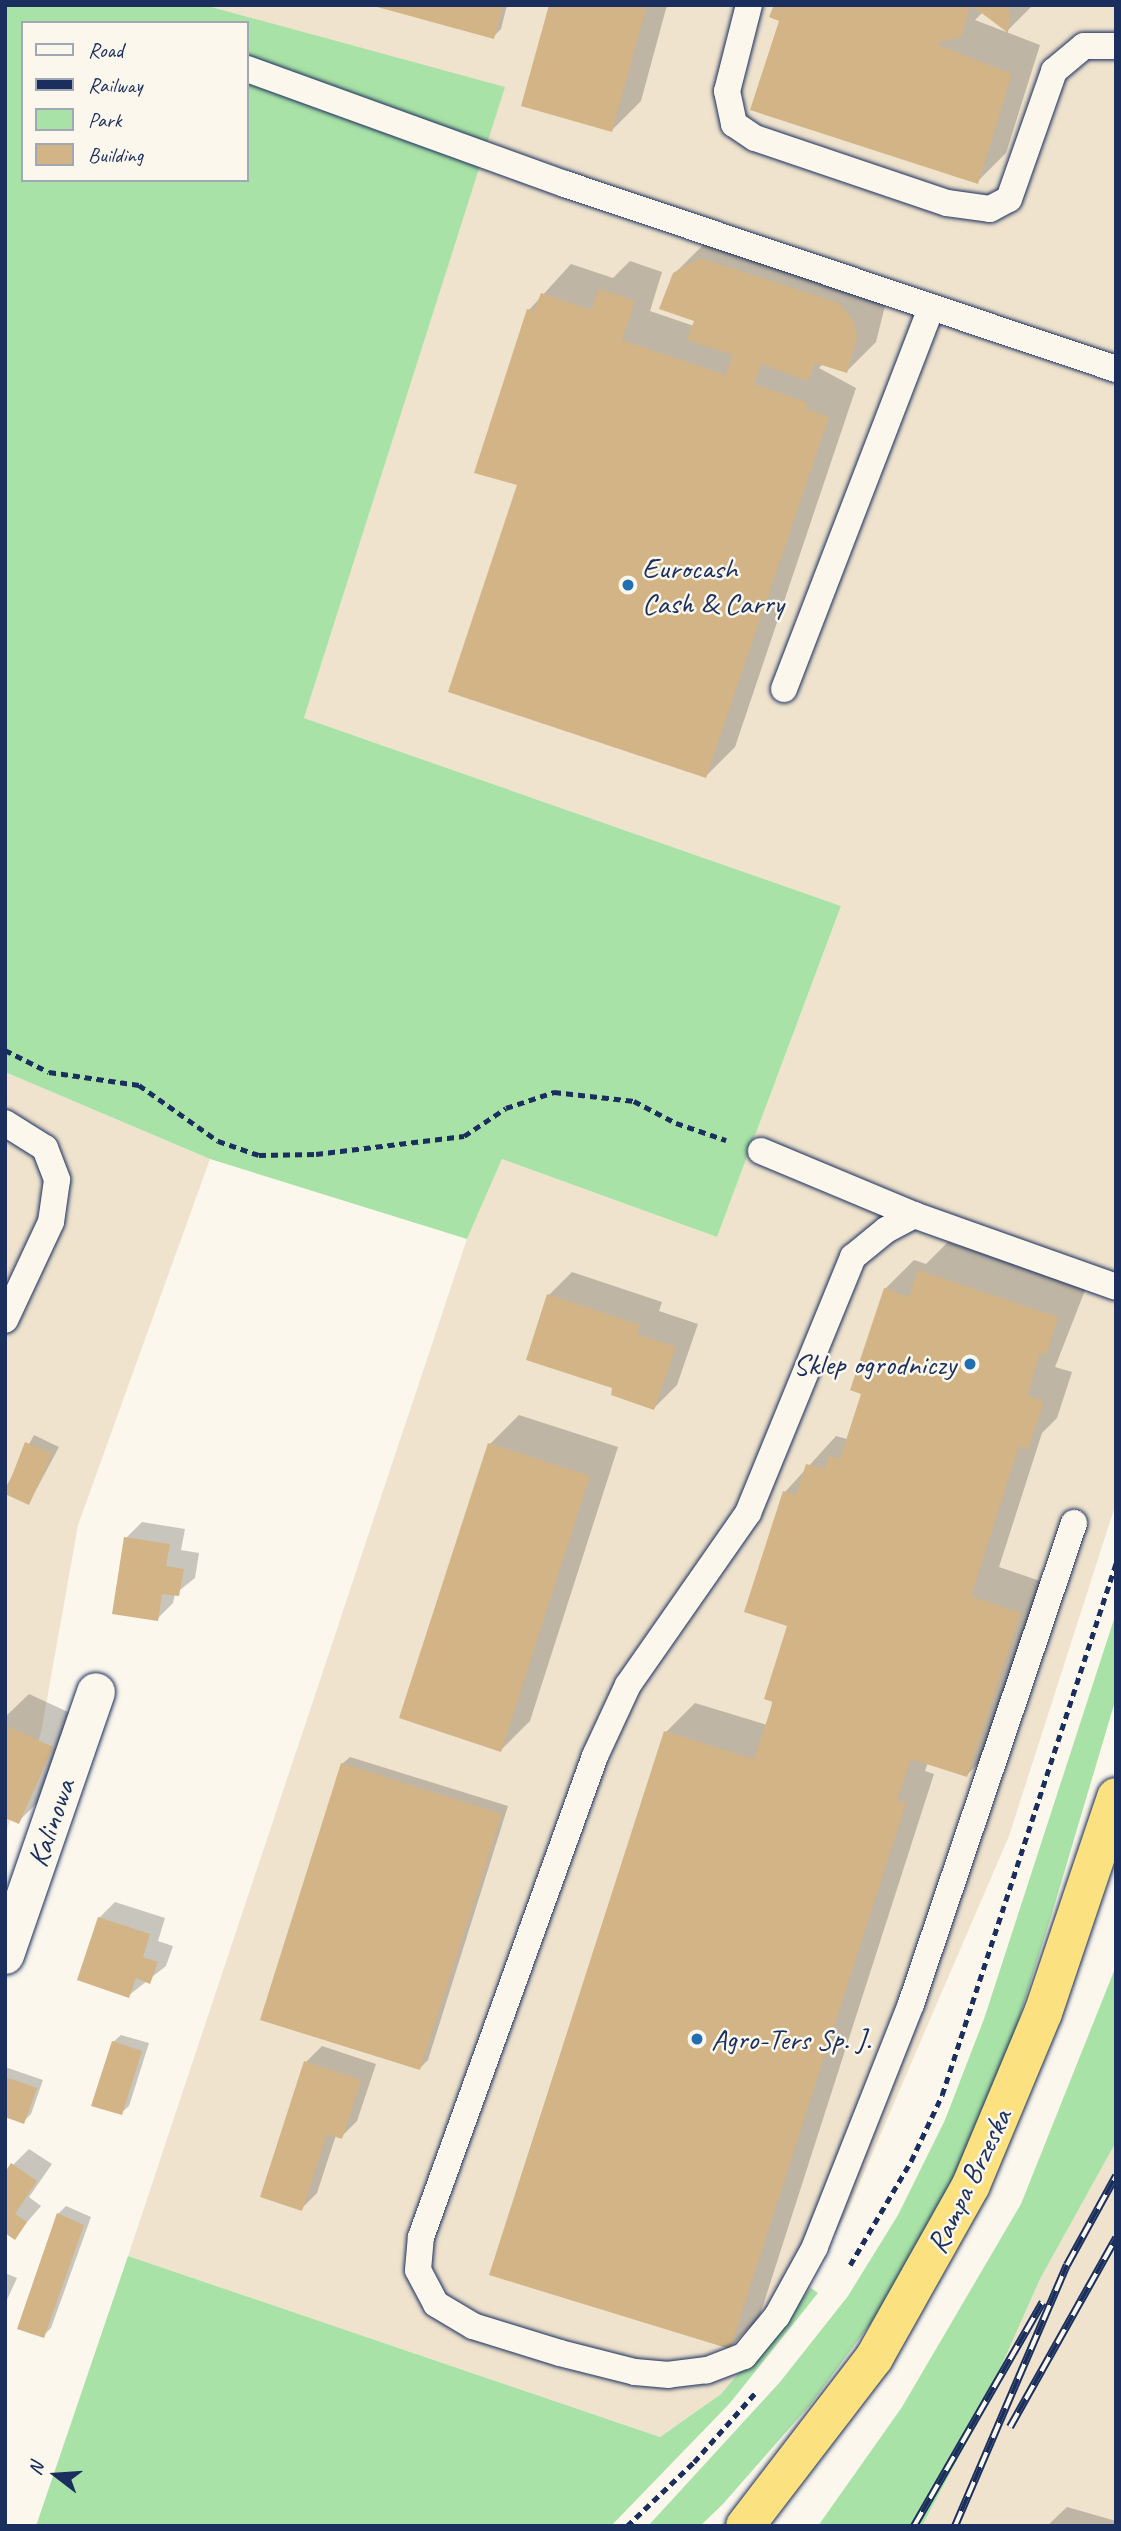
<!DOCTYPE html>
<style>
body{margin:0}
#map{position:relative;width:1121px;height:2531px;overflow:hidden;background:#fbf7ec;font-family:Caveat,sans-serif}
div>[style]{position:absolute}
.built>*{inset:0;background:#efe3cd}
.green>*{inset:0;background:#a9e2a6}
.shadow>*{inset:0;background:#0003}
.building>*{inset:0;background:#d2b486}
.path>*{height:4.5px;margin-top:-2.25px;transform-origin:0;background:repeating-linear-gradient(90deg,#1b2f5e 0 7px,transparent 0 12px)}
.roads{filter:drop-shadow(0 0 2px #1b2f5e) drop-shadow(0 0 2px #1b2f5e)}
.service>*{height:26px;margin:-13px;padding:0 13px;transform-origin:13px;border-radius:13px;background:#fbf7ec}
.minor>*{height:38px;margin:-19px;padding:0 19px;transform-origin:19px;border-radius:19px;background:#fbf7ec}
.trunk>*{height:38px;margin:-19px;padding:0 19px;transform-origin:19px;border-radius:19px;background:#fbe180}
.rail>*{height:8px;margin-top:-4px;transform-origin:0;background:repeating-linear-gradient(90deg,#fbf7ec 0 16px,#1b2f5e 0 32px);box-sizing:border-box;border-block:2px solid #1b2f5e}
.dots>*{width:19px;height:19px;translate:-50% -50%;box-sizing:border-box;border:4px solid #fbf7ec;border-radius:50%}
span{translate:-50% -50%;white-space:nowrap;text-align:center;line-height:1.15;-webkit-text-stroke:5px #fbf7ec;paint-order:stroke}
.poi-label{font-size:30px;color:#1b2f5e}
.left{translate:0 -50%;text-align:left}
.right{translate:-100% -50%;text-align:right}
.street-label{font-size:30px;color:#1b2f5e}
.frame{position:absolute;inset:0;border:7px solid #1b2f5e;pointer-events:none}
.legend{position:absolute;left:21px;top:21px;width:228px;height:161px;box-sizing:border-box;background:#fbf7ec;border:2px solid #a1a7b3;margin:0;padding:9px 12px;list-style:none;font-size:21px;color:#1b2f5e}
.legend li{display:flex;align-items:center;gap:14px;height:35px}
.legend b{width:35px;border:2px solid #a1a7b3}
.north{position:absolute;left:21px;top:2440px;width:70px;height:70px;-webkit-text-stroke:5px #fbf7ec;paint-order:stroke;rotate:287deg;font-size:19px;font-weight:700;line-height:28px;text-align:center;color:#1b2f5e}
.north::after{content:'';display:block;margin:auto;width:24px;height:32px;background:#1b2f5e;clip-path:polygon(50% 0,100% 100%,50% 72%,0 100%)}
</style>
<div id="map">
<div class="built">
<div style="clip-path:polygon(204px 5px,1116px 5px,1116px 1503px,1009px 1836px,845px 2217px,805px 2282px,811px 2288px,721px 2394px,660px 2437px,128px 2256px,467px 1239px,502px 1159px,717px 1237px,841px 906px,304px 718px,504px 88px)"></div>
<div style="clip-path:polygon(5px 1072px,210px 1159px,78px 1525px,41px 1733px,5px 1835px)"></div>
<div style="clip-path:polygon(1116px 2142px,1116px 2526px,922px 2526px,972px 2432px,1040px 2279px)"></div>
</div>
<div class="green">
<div style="clip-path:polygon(evenodd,5px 5px,204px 5px,505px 87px,304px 718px,841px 906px,717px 1237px,502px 1159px,467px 1239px,210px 1159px,5px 1072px,5px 5px,23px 23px,247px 23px,247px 180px,23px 180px,23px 23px)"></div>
<div style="clip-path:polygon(1116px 1613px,1116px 1698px,1050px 1920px,1016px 2028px,974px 2134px,928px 2230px,876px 2316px,810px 2405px,722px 2505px,700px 2526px,648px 2526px,780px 2382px,848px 2296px,898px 2215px,945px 2120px,984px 2019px)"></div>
<div style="clip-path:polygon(1116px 1966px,1116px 2142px,1040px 2279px,972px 2432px,922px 2526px,818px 2526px,902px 2407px,1021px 2204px)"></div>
<div style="clip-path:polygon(128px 2256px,660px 2437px,721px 2394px,811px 2288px,818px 2293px,730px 2403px,611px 2526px,36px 2526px)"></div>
</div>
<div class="shadow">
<div style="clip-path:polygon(374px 5px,507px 5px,501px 29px,493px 37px)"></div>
<div style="clip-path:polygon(551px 5px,667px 5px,641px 101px,612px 130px)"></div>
<div style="clip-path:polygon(776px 5px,1033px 5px,1008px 30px,983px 12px,975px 20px,1040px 45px,1006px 153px,977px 182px,781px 20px)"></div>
<div style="clip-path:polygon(704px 244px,882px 291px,885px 306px,876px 342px,847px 371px,823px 364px,819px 368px,856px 388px,735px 747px,706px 776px,519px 484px,529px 310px,571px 264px,613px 278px,630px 261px,662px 272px,650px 311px,694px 326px,696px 320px,674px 274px)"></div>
<div style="clip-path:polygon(948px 1242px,1086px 1288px,1055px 1367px,1072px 1372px,1057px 1418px,1042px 1433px,999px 1567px,1049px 1584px,996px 1746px,967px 1775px,928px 1762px,925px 1771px,934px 1774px,759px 2318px,730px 2347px,666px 1732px,695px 1703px,767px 1725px,790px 1625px,785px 1492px,836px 1436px,847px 1439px,864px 1392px,885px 1289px,914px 1260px,926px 1264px)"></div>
<div style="clip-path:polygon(572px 1272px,662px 1302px,659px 1311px,698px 1324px,677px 1385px,654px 1408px,615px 1387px,549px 1295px)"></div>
<div style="clip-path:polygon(519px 1415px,618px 1447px,530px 1721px,501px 1750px,490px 1444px)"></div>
<div style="clip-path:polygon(34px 1435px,59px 1447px,29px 1503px,5px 1489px)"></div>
<div style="clip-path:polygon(142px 1522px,185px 1529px,181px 1550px,199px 1553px,195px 1578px,175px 1594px,173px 1603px,157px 1619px,126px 1538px)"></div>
<div style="clip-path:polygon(29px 1694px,81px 1718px,47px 1793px,18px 1822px,5px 1816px,5px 1717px)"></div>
<div style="clip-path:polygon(350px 1757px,508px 1806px,428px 2060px,420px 2068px,342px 1764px)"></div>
<div style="clip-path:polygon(115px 1902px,165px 1918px,158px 1941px,173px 1946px,166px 1966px,128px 1996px,99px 1918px)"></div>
<div style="clip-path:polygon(121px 2035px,149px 2043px,129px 2106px,121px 2113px,113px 2042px)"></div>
<div style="clip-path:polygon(322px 2046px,376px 2064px,357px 2121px,341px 2137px,336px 2135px,317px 2193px,301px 2209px,306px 2062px)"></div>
<div style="clip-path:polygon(5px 2067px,43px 2080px,31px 2114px,23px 2122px,5px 2115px)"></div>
<div style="clip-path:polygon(29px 2149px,52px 2164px,29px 2197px,41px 2206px,14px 2237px,13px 2165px)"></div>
<div style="clip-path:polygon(66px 2206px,91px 2217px,51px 2328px,43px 2336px,58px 2214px)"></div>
<div style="clip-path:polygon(5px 2273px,17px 2278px,5px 2304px)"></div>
<div style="clip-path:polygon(1067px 2507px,1116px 2521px,1116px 2526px,1047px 2526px)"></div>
</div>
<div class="building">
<div style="clip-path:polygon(370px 5px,503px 5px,494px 39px)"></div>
<div style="clip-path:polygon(549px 5px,647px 5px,612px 132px,521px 106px)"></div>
<div style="clip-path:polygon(774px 5px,970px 5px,962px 36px,935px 44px,1012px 74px,978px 184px,750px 110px,779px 21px,769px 17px)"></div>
<div style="clip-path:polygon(971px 5px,1002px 5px,1010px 11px,1008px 33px)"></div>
<div style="clip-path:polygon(700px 258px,839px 303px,853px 321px,857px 336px,847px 373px,815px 363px,808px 381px,761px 364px,754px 384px,808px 403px,806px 409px,829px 417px,706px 778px,448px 692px,517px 485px,474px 473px,527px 309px,534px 311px,541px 293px,591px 310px,599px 289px,635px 301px,622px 340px,725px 375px,733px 355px,687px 340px,694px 321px,659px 309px,673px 273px)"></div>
<div style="clip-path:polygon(918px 1270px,1058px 1317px,1046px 1355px,1040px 1353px,1027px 1396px,1044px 1401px,1028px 1449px,1019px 1446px,971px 1596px,1021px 1613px,967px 1777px,911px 1759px,897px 1800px,906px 1803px,730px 2349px,489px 2275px,664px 1731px,754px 1759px,773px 1702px,764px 1699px,787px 1626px,744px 1612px,783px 1491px,796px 1495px,806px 1464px,825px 1469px,829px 1456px,840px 1459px,861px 1394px,850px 1390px,884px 1288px,909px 1297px)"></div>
<div style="clip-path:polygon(547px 1294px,640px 1325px,637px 1334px,676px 1347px,654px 1410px,611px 1395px,612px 1388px,526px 1360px)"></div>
<div style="clip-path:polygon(25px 1442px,52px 1454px,29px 1505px,5px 1494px)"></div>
<div style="clip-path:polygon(488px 1443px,590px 1476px,501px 1752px,399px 1718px)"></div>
<div style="clip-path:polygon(124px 1537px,170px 1544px,166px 1566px,184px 1569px,179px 1596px,162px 1594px,158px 1621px,112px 1614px)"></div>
<div style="clip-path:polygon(5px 1725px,53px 1747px,19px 1824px,5px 1818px)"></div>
<div style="clip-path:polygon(341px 1763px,502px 1814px,420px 2070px,260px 2020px)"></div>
<div style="clip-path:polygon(98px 1917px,150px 1934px,143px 1957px,158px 1962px,150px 1984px,136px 1978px,129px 1998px,77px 1980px)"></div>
<div style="clip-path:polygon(112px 2041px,142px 2051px,122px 2115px,91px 2106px)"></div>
<div style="clip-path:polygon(304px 2061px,361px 2080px,342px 2139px,327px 2134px,302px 2211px,260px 2197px)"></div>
<div style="clip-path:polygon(5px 2077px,37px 2088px,24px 2124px,5px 2117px)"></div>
<div style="clip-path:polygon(11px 2163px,37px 2181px,15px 2214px,27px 2222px,15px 2240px,5px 2233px,5px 2172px)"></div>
<div style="clip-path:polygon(57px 2213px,84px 2225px,44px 2338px,17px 2329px)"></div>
</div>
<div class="path">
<div style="left:5px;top:1050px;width:49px;rotate:26.6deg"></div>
<div style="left:49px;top:1072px;width:91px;rotate:8.2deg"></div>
<div style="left:139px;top:1085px;width:97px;rotate:35.3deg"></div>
<div style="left:218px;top:1141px;width:43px;rotate:18.9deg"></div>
<div style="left:259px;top:1155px;width:57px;rotate:-1deg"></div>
<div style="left:316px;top:1154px;width:149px;rotate:-6.9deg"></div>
<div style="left:464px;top:1136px;width:50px;rotate:-33.7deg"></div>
<div style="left:506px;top:1108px;width:51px;rotate:-18.4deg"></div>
<div style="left:554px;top:1092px;width:81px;rotate:6.4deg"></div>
<div style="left:634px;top:1101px;width:47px;rotate:27.6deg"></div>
<div style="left:676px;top:1123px;width:53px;rotate:18.8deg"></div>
<div style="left:850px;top:2265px;width:121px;rotate:-59.6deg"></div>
<div style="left:911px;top:2161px;width:73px;rotate:-64.8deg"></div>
<div style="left:942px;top:2095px;width:560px;rotate:-71.89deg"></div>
<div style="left:627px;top:2526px;width:93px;rotate:-43.7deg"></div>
<div style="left:694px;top:2462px;width:92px;rotate:-48.5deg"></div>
</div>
<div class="roads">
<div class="service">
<div style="left:749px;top:5px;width:89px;rotate:104.3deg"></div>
<div style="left:727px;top:91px;width:34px;rotate:78deg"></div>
<div style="left:734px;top:124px;width:25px;rotate:34deg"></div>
<div style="left:755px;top:138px;width:203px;rotate:18.7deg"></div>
<div style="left:947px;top:203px;width:43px;rotate:7.9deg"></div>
<div style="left:990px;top:209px;width:21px;rotate:-28deg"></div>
<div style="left:1009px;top:199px;width:136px;rotate:-70.6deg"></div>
<div style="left:1054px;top:71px;width:39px;rotate:-40deg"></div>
<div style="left:1084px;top:46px;width:32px"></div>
<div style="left:247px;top:69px;width:338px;rotate:19.9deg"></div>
<div style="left:565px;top:184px;width:581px;rotate:18.56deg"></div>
<div style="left:784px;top:689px;width:408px;rotate:-68.9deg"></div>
<div style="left:5px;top:1123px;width:47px;rotate:32deg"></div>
<div style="left:45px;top:1148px;width:34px;rotate:69deg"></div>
<div style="left:57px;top:1180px;width:42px;rotate:98.1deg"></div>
<div style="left:51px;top:1222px;width:108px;rotate:115.1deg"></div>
<div style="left:761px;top:1151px;width:166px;rotate:22.7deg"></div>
<div style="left:1074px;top:1523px;width:508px;rotate:108.72deg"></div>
<div style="left:911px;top:2004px;width:261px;rotate:111.6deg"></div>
<div style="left:815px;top:2247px;width:79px;rotate:118.8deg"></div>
<div style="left:777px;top:2316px;width:52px;rotate:129.5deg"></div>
<div style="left:744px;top:2356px;width:40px;rotate:159deg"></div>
<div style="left:707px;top:2370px;width:38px;rotate:173deg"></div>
<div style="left:669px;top:2375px;width:34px;rotate:-175deg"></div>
<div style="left:635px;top:2372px;width:77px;rotate:-165.8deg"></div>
<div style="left:560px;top:2353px;width:91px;rotate:-162.8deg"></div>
<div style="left:473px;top:2326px;width:43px;rotate:-149.3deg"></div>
<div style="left:436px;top:2304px;width:38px;rotate:-118deg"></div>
<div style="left:418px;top:2270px;width:33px;rotate:-85deg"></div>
<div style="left:421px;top:2237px;width:512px;rotate:-70.11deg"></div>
<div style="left:595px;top:1756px;width:78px;rotate:-65.1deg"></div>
<div style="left:628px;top:1685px;width:210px;rotate:-55.1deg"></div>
<div style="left:748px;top:1513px;width:277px;rotate:-67.7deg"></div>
<div style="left:853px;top:1257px;width:43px;rotate:-39.3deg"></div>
<div style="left:886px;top:1230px;width:32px;rotate:-28deg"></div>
<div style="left:914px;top:1215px;width:214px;rotate:19.6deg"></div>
</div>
<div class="minor">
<div style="left:5px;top:1955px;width:278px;rotate:-70.9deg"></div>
</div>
<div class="trunk">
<div style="left:745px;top:2526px;width:212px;rotate:-52.5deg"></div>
<div style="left:874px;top:2358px;width:198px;rotate:-60.7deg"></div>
<div style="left:971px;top:2185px;width:186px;rotate:-67.3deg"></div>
<div style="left:1043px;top:2013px;width:228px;rotate:-71.3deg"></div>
</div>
</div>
<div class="rail">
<div style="left:1010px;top:2427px;width:217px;rotate:-60.7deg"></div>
<div style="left:914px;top:2526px;width:258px;rotate:-60.1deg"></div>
<div style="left:955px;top:2526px;width:284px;rotate:-66.8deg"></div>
<div style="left:1067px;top:2265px;width:102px;rotate:-61.2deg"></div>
</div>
<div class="dots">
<div style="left:628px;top:585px;background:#1f6fb2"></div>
<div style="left:970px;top:1364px;background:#1f6fb2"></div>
<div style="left:697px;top:2039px;background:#1f6fb2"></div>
</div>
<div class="poi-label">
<span class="left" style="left:642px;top:585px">Eurocash<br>Cash &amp; Carry</span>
<span class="right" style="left:956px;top:1364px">Sklep ogrodniczy</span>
<span class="left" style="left:711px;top:2039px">Agro-Ters Sp. J.</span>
</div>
<div class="street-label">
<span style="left:51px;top:1823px;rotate:-71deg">Kalinowa</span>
<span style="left:969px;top:2181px;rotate:-64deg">Rampa Brzeska</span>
</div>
<div class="frame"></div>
<ul class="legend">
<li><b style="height:9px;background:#fbf7ec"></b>Road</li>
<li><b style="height:9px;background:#1b2f5e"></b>Railway</li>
<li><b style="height:19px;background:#a9e2a6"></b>Park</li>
<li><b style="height:19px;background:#d2b486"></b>Building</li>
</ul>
<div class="north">N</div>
</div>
